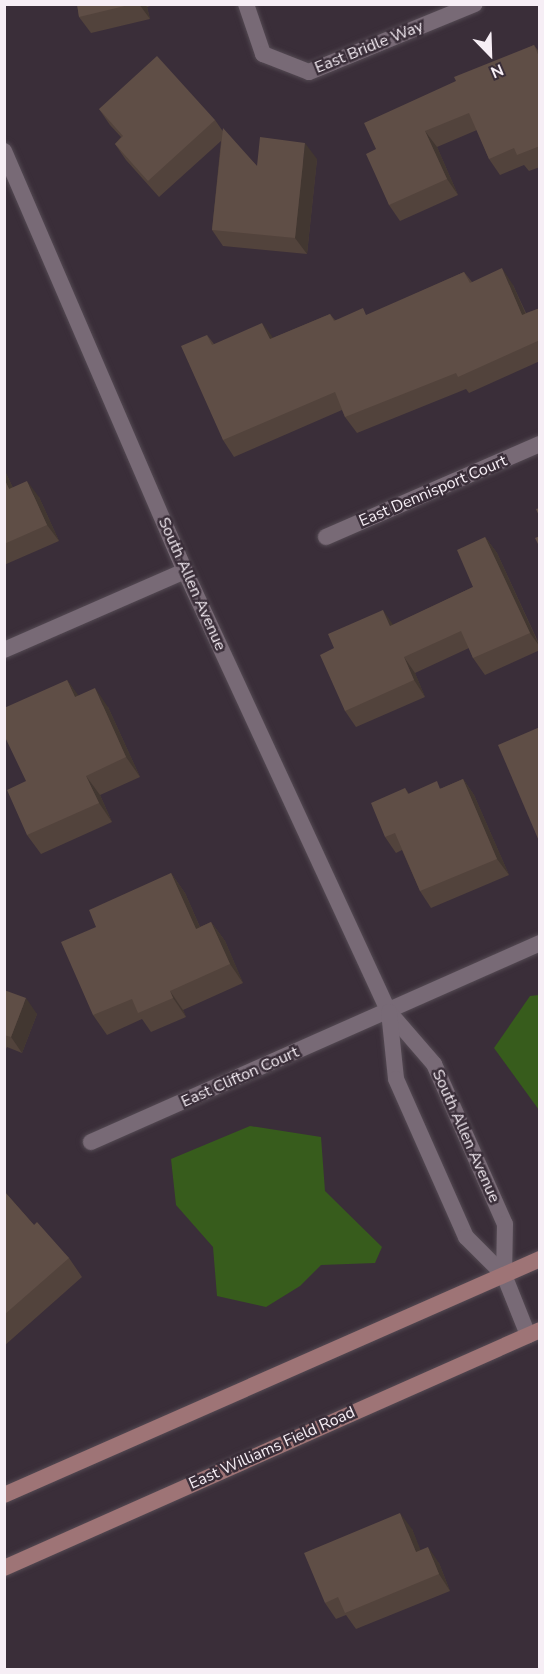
<!DOCTYPE html>
<style>
body{margin:0}
#map{position:relative;width:544px;height:1674px;overflow:hidden;background:#3a2e39;font-family:"Nunito Sans",sans-serif}
div>[style]{position:absolute}
.green>*{inset:0;background:#375c1c}
.roads{filter:drop-shadow(0 0 2px #544a53) drop-shadow(0 0 2px #544a53)}
.minor>*{height:16px;margin:-8px;padding:0 8px;transform-origin:8px;border-radius:8px;background:#786a76}
.tertiary>*{height:16px;margin:-8px;padding:0 8px;transform-origin:8px;border-radius:8px;background:#786a76}
.secondary>*{height:16px;margin:-8px;padding:0 8px;transform-origin:8px;border-radius:8px;background:#9e7476}
.wall>*{inset:0;background:#52433c}
.shaded-wall>*{inset:0;background:#423731}
.building>*{inset:0;background:#5f4e46}
span{translate:-50% -50%;white-space:nowrap;text-align:center;line-height:1.15;-webkit-text-stroke:5px #3a2e39;paint-order:stroke}
.street-label{font-size:16px;color:#f6eef5}
.frame{position:absolute;inset:0;border:6px solid #f6eef5;pointer-events:none}
.north{position:absolute;left:460px;top:24px;width:60px;height:60px;-webkit-text-stroke:4px #3a2e39;paint-order:stroke;rotate:157deg;font-size:16px;font-weight:700;line-height:24px;text-align:center;color:#f6eef5}
.north::after{content:'';display:block;margin:auto;width:21px;height:27px;background:#f6eef5;clip-path:polygon(50% 0,100% 100%,50% 72%,0 100%)}
</style>
<div id="map">
<div class="green">
<div style="clip-path:polygon(539px 995px,540px 995px,539px 1110px,494px 1048px,530px 996px)"></div>
<div style="clip-path:polygon(250px 1126px,321px 1137px,325px 1191px,382px 1247px,375px 1263px,321px 1265px,300px 1286px,266px 1307px,217px 1296px,213px 1247px,176px 1205px,171px 1159px)"></div>
</div>
<div class="roads">
<div class="minor">
<div style="left:246px;top:4px;width:53px;rotate:71.2deg"></div>
<div style="left:263px;top:54px;width:49px;rotate:21.4deg"></div>
<div style="left:309px;top:72px;width:179px;rotate:-22.3deg"></div>
<div style="left:326px;top:537px;width:233px;rotate:-23.5deg"></div>
<div style="left:4px;top:650px;width:197px;rotate:-23.6deg"></div>
<div style="left:91px;top:1142px;width:491px;rotate:-23.9deg"></div>
</div>
<div class="tertiary">
<div style="left:4px;top:151px;width:457px;rotate:66.7deg"></div>
<div style="left:185px;top:571px;width:486px;rotate:65.2deg"></div>
<div style="left:389px;top:1012px;width:69px;rotate:49.1deg"></div>
<div style="left:434px;top:1064px;width:175px;rotate:66.1deg"></div>
<div style="left:505px;top:1224px;width:51px;rotate:91.1deg"></div>
<div style="left:389px;top:1012px;width:67px;rotate:84deg"></div>
<div style="left:396px;top:1079px;width:173px;rotate:66.1deg"></div>
<div style="left:466px;top:1237px;width:54px;rotate:45deg"></div>
<div style="left:504px;top:1275px;width:65px;rotate:68.2deg"></div>
</div>
<div class="secondary">
<div style="left:4px;top:1495px;width:586px;rotate:-23.76deg"></div>
<div style="left:4px;top:1568px;width:586px;rotate:-23.94deg"></div>
</div>
</div>
<div class="wall">
<div style="clip-path:polygon(77px 4px,157px 4px,147px 7px,150px 19px,91px 33px,79px 17px)"></div>
<div style="clip-path:polygon(534px 45px,540px 53px,540px 167px,529px 171px,524px 165px,500px 175px,489px 159px,477px 130px,437px 147px,458px 195px,400px 221px,389px 205px,376px 149px,456px 81px)"></div>
<div style="clip-path:polygon(99px 109px,215px 120px,222px 130px,257px 166px,317px 159px,307px 254px,223px 246px,212px 230px,221px 141px,159px 197px,126px 160px,115px 144px,121px 137px,110px 125px)"></div>
<div style="clip-path:polygon(464px 272px,472px 282px,513px 285px,526px 313px,540px 308px,540px 361px,469px 393px,466px 389px,357px 433px,345px 417px,342px 410px,234px 457px,223px 440px,207px 335px,214px 344px,273px 338px,330px 314px,335px 320px,368px 315px)"></div>
<div style="clip-path:polygon(4px 469px,13px 488px,39px 497px,59px 541px,4px 565px)"></div>
<div style="clip-path:polygon(485px 537px,497px 553px,540px 646px,540px 650px,485px 675px,473px 658px,469px 648px,415px 673px,425px 697px,356px 727px,345px 711px,334px 648px,393px 625px,473px 587px)"></div>
<div style="clip-path:polygon(67px 680px,78px 696px,108px 707px,140px 777px,100px 795px,112px 822px,41px 854px,27px 835px,26px 781px)"></div>
<div style="clip-path:polygon(463px 779px,474px 795px,509px 875px,431px 908px,420px 891px,402px 850px,396px 853px,385px 837px,405px 788px,409px 794px,442px 788px)"></div>
<div style="clip-path:polygon(171px 873px,185px 893px,200px 927px,211px 922px,225px 941px,243px 983px,183px 1010px,186px 1017px,151px 1032px,142px 1019px,107px 1035px,93px 1015px,96px 927px)"></div>
<div style="clip-path:polygon(4px 990px,37px 1014px,22px 1053px,7px 1047px,4px 1053px)"></div>
<div style="clip-path:polygon(4px 1191px,34px 1225px,69px 1258px,82px 1277px,4px 1346px)"></div>
<div style="clip-path:polygon(412px 1529px,420px 1550px,439px 1563px,450px 1591px,356px 1629px,346px 1615px,336px 1619px,325px 1603px)"></div>
</div>
<div class="shaded-wall">
<div style="clip-path:polygon(139px 4px,145px 4px,147px 7px,150px 19px)"></div>
<div style="clip-path:polygon(425px 131px,437px 147px,458px 195px,447px 179px)"></div>
<div style="clip-path:polygon(305px 143px,317px 159px,307px 254px,295px 238px)"></div>
<div style="clip-path:polygon(502px 268px,513px 285px,533px 331px,522px 315px)"></div>
<div style="clip-path:polygon(262px 323px,274px 339px,270px 339px)"></div>
<div style="clip-path:polygon(4px 469px,21px 505px,9px 489px,4px 478px)"></div>
<div style="clip-path:polygon(27px 481px,39px 497px,59px 541px,47px 525px)"></div>
<div style="clip-path:polygon(485px 537px,497px 553px,540px 647px,530px 633px)"></div>
<div style="clip-path:polygon(383px 610px,394px 626px,390px 626px)"></div>
<div style="clip-path:polygon(404px 657px,415px 673px,425px 697px,414px 680px)"></div>
<div style="clip-path:polygon(67px 680px,81px 699px,75px 697px)"></div>
<div style="clip-path:polygon(95px 688px,108px 707px,140px 777px,126px 757px)"></div>
<div style="clip-path:polygon(86px 776px,100px 795px,112px 822px,99px 803px)"></div>
<div style="clip-path:polygon(463px 779px,474px 795px,509px 875px,497px 859px)"></div>
<div style="clip-path:polygon(171px 873px,185px 893px,209px 948px,196px 929px)"></div>
<div style="clip-path:polygon(211px 922px,225px 941px,243px 983px,230px 964px)"></div>
<div style="clip-path:polygon(170px 991px,183px 1010px,186px 1017px,173px 998px)"></div>
<div style="clip-path:polygon(26px 998px,37px 1014px,22px 1053px,11px 1037px)"></div>
<div style="clip-path:polygon(400px 1513px,412px 1529px,428px 1568px,416px 1552px)"></div>
<div style="clip-path:polygon(428px 1547px,439px 1563px,450px 1591px,439px 1574px)"></div>
</div>
<div class="building">
<div style="clip-path:polygon(77px 4px,133px 4px,79px 17px)"></div>
<div style="clip-path:polygon(534px 45px,540px 59px,540px 146px,517px 155px,514px 148px,489px 159px,469px 113px,425px 131px,447px 179px,389px 205px,366px 154px,376px 149px,364px 123px,456px 81px,454px 77px)"></div>
<div style="clip-path:polygon(157px 56px,215px 120px,148px 181px,115px 144px,123px 136px,99px 109px)"></div>
<div style="clip-path:polygon(223px 128px,257px 166px,260px 137px,305px 143px,295px 238px,212px 230px)"></div>
<div style="clip-path:polygon(502px 268px,522px 315px,540px 308px,540px 340px,458px 377px,456px 373px,345px 417px,335px 392px,223px 440px,181px 346px,207px 335px,212px 345px,262px 323px,270px 339px,330px 314px,334px 321px,363px 308px,366px 315px,464px 272px,470px 283px)"></div>
<div style="clip-path:polygon(4px 478px,9px 489px,27px 481px,47px 525px,4px 544px)"></div>
<div style="clip-path:polygon(540px 508px,540px 518px,536px 509px)"></div>
<div style="clip-path:polygon(540px 536px,540px 548px,535px 538px)"></div>
<div style="clip-path:polygon(485px 537px,530px 633px,473px 658px,461px 631px,404px 657px,414px 680px,345px 711px,320px 655px,334px 648px,328px 634px,383px 610px,390px 626px,473px 587px,457px 550px)"></div>
<div style="clip-path:polygon(67px 680px,75px 697px,95px 688px,126px 757px,86px 776px,99px 803px,27px 835px,7px 790px,26px 781px,4px 735px,4px 708px)"></div>
<div style="clip-path:polygon(540px 727px,540px 841px,539px 841px,498px 745px)"></div>
<div style="clip-path:polygon(463px 779px,497px 859px,420px 891px,395px 833px,385px 837px,371px 803px,405px 788px,408px 794px,437px 781px,440px 789px)"></div>
<div style="clip-path:polygon(171px 873px,196px 929px,211px 922px,230px 964px,170px 991px,173px 998px,138px 1013px,132px 999px,93px 1015px,61px 942px,96px 927px,89px 910px)"></div>
<div style="clip-path:polygon(4px 990px,26px 998px,11px 1037px,4px 1035px)"></div>
<div style="clip-path:polygon(4px 1191px,34px 1225px,37px 1222px,69px 1258px,4px 1315px)"></div>
<div style="clip-path:polygon(400px 1513px,416px 1552px,428px 1547px,439px 1574px,345px 1613px,338px 1597px,325px 1603px,304px 1553px)"></div>
</div>
<div class="street-label">
<span style="left:369px;top:47px;rotate:-22deg">East Bridle Way</span>
<span style="left:433px;top:491px;rotate:-23deg">East Dennisport Court</span>
<span style="left:192px;top:584px;rotate:66deg">South Allen Avenue</span>
<span style="left:240px;top:1077px;rotate:-24deg">East Clifton Court</span>
<span style="left:466px;top:1136px;rotate:66deg">South Allen Avenue</span>
<span style="left:272px;top:1448px;rotate:-24deg">East Williams Field Road</span>
</div>
<div class="frame"></div>
<div class="north">N</div>
</div>
